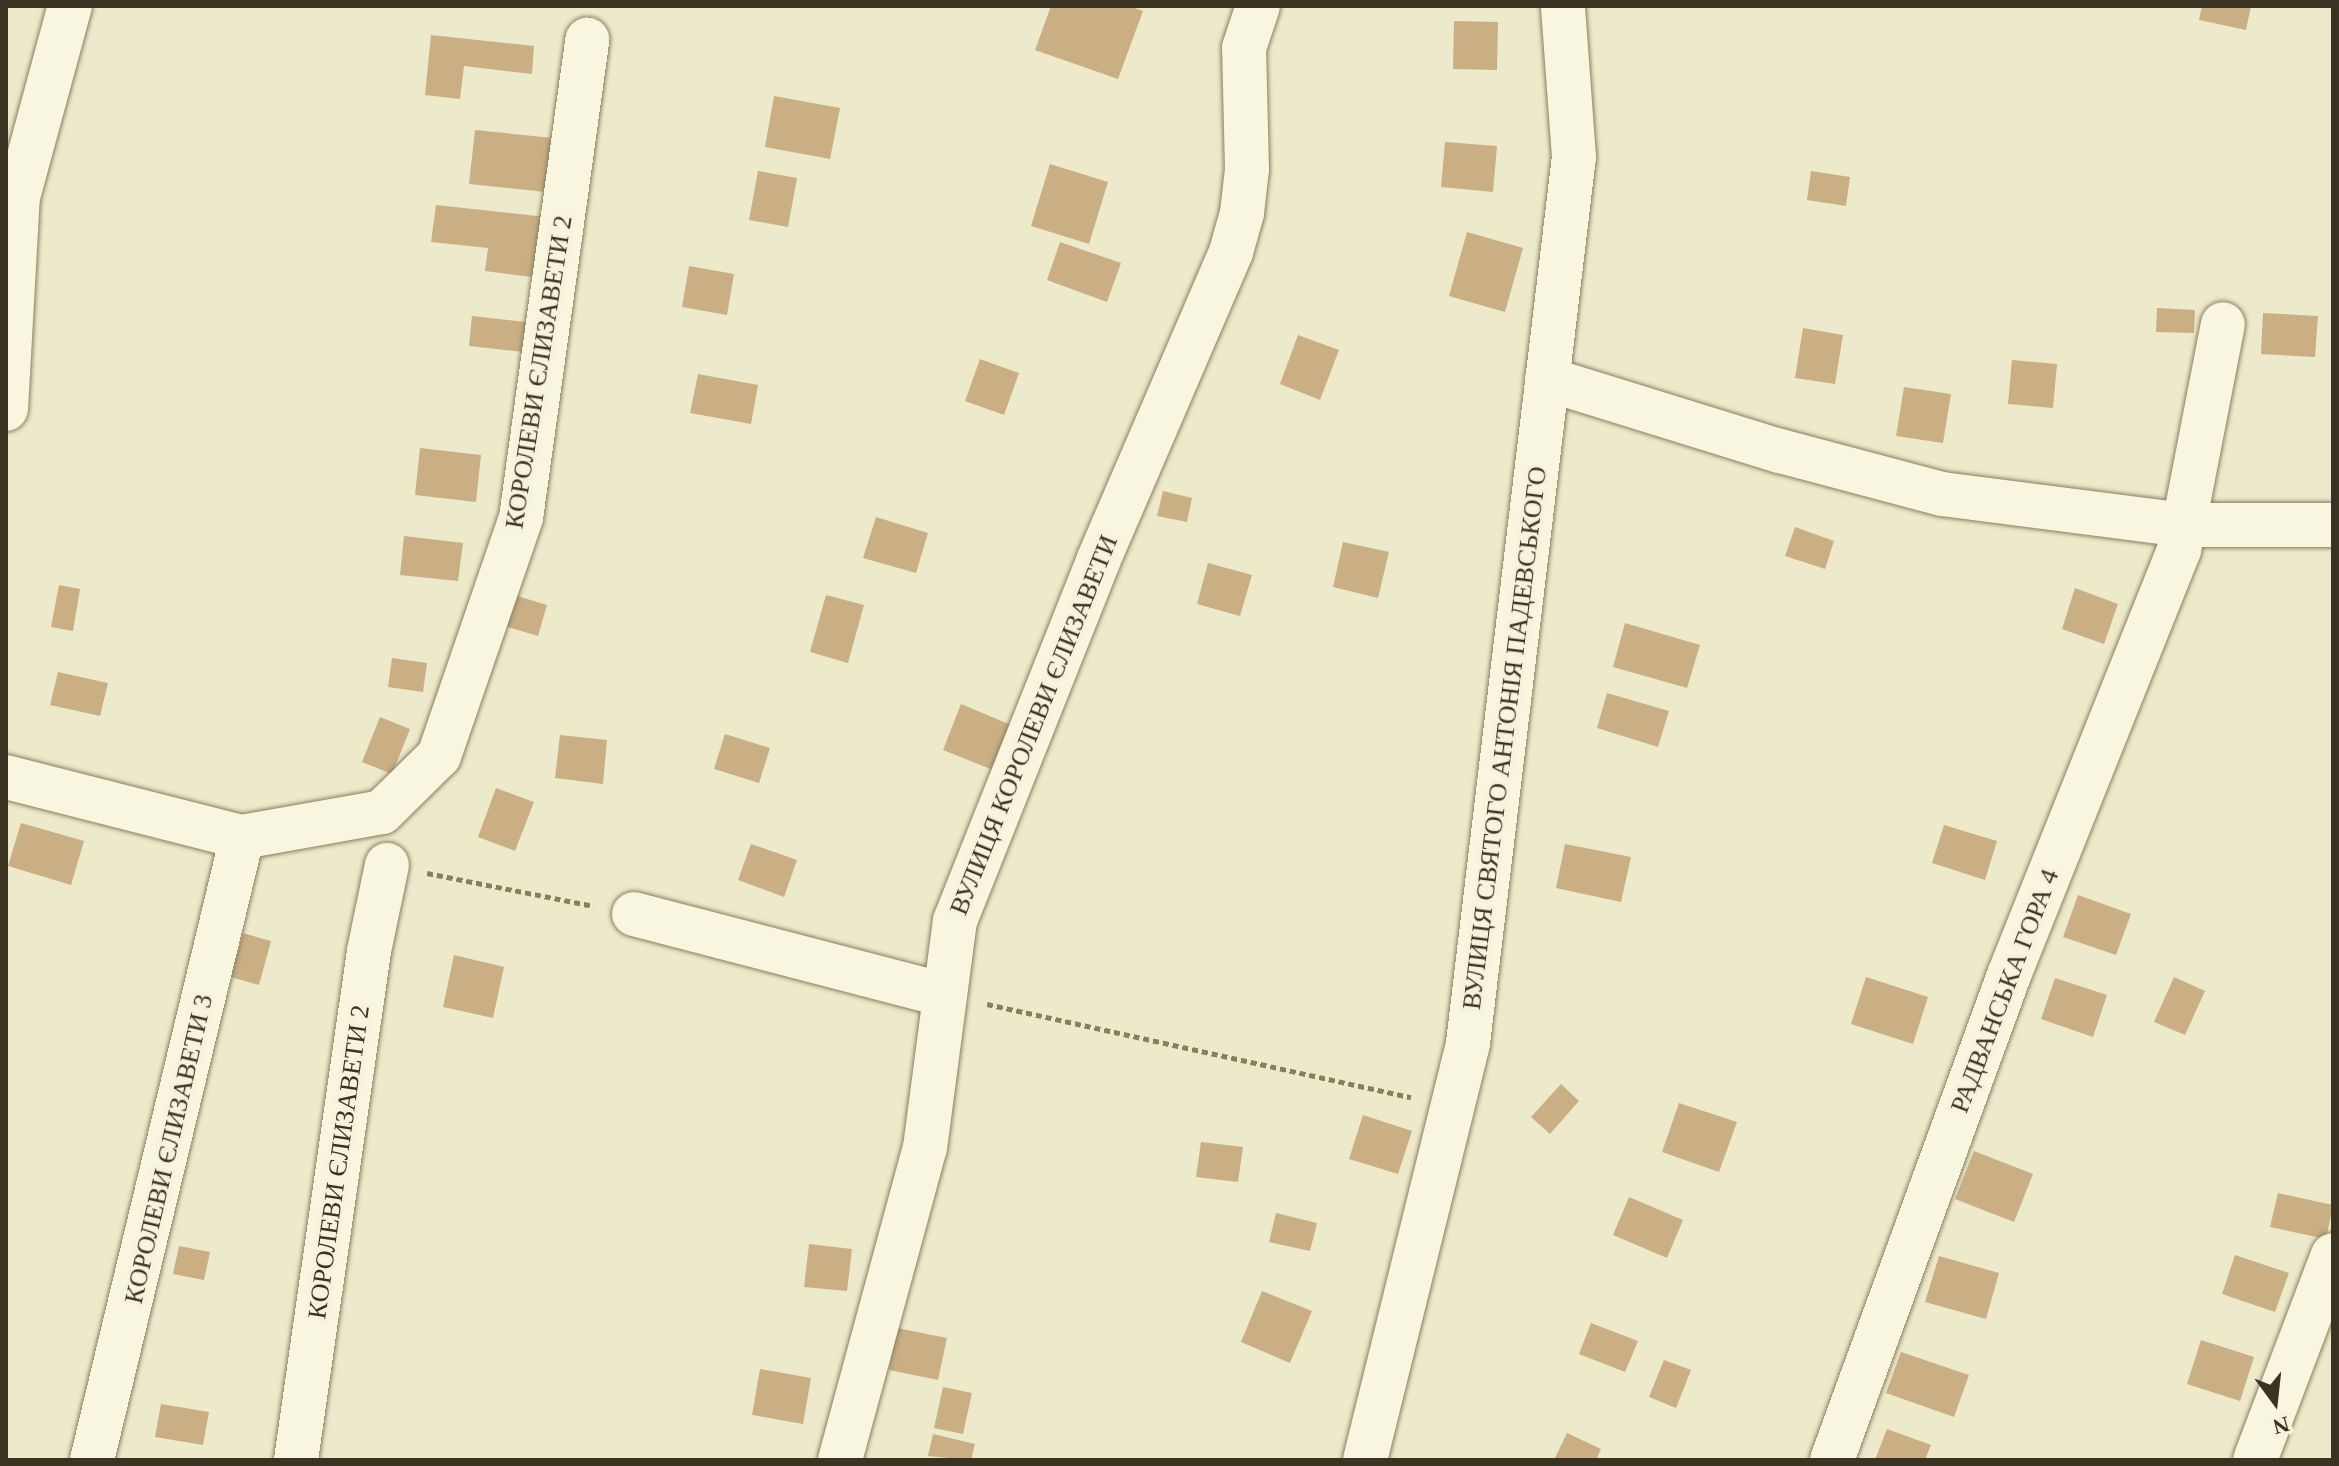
<!DOCTYPE html>
<meta charset="utf-8">
<style>
body{margin:0}
#map{position:relative;width:2339px;height:1466px;overflow:hidden;background:#edeacb;font-family:"Times New Roman",serif}
div>[style]{position:absolute}
.building>*{inset:0;background:#c9af83}
.path>*{height:5px;margin-top:-2.5px;transform-origin:0;background:repeating-linear-gradient(90deg,#897f60 0 6px,transparent 0 10px)}
.roads{filter:drop-shadow(0 0 2px #897f60) drop-shadow(0 0 2px #897f60)}
.minor>*{height:44px;margin:-22px;padding:0 22px;transform-origin:22px;border-radius:22px;background:#f8f6de}
span{translate:-50% -50%;white-space:nowrap;text-align:center;line-height:1.15;-webkit-text-stroke:7px #f5f3da;paint-order:stroke}
.street-label{font-size:26px;color:#3b3322}
.frame{position:absolute;inset:0;border:8px solid #3b3322;pointer-events:none}
.north{position:absolute;left:2235px;top:1362px;width:80px;height:80px;-webkit-text-stroke:6px #f5f3da;paint-order:stroke;rotate:165deg;font-size:22px;font-weight:700;line-height:32px;text-align:center;color:#3b3322}
.north::after{content:'';display:block;margin:auto;width:28px;height:36px;background:#3b3322;clip-path:polygon(50% 0,100% 100%,50% 72%,0 100%)}
</style>
<div id="map">
<div class="building">
<div style="clip-path:polygon(1051px 6px,1129px 6px,1143px 11px,1118px 79px,1035px 50px)"></div>
<div style="clip-path:polygon(2202px 6px,2251px 6px,2246px 30px,2199px 20px)"></div>
<div style="clip-path:polygon(1454px 21px,1498px 22px,1497px 70px,1453px 69px)"></div>
<div style="clip-path:polygon(431px 35px,534px 46px,532px 74px,464px 66px,460px 99px,425px 95px)"></div>
<div style="clip-path:polygon(774px 96px,840px 108px,830px 159px,765px 147px)"></div>
<div style="clip-path:polygon(475px 130px,553px 138px,546px 192px,469px 184px)"></div>
<div style="clip-path:polygon(1445px 142px,1497px 146px,1493px 192px,1441px 187px)"></div>
<div style="clip-path:polygon(1050px 164px,1108px 182px,1089px 244px,1031px 226px)"></div>
<div style="clip-path:polygon(758px 171px,797px 178px,788px 227px,749px 220px)"></div>
<div style="clip-path:polygon(1811px 171px,1850px 177px,1846px 206px,1807px 200px)"></div>
<div style="clip-path:polygon(436px 205px,546px 217px,539px 278px,485px 271px,488px 248px,431px 242px)"></div>
<div style="clip-path:polygon(1467px 232px,1523px 248px,1505px 312px,1449px 296px)"></div>
<div style="clip-path:polygon(1060px 242px,1121px 263px,1107px 302px,1047px 280px)"></div>
<div style="clip-path:polygon(689px 266px,734px 274px,727px 315px,682px 307px)"></div>
<div style="clip-path:polygon(2157px 308px,2195px 310px,2194px 333px,2156px 332px)"></div>
<div style="clip-path:polygon(2263px 313px,2318px 316px,2315px 357px,2261px 354px)"></div>
<div style="clip-path:polygon(472px 316px,535px 323px,532px 353px,469px 346px)"></div>
<div style="clip-path:polygon(1803px 328px,1843px 335px,1835px 384px,1795px 378px)"></div>
<div style="clip-path:polygon(1298px 335px,1339px 350px,1320px 400px,1280px 384px)"></div>
<div style="clip-path:polygon(980px 359px,1019px 373px,1004px 415px,965px 401px)"></div>
<div style="clip-path:polygon(2012px 360px,2057px 364px,2053px 408px,2008px 404px)"></div>
<div style="clip-path:polygon(698px 374px,758px 385px,751px 424px,690px 413px)"></div>
<div style="clip-path:polygon(1904px 387px,1951px 394px,1943px 443px,1896px 436px)"></div>
<div style="clip-path:polygon(420px 448px,481px 455px,476px 502px,415px 495px)"></div>
<div style="clip-path:polygon(1163px 491px,1192px 498px,1187px 522px,1157px 516px)"></div>
<div style="clip-path:polygon(876px 517px,928px 533px,916px 573px,863px 558px)"></div>
<div style="clip-path:polygon(1795px 527px,1834px 541px,1825px 569px,1785px 556px)"></div>
<div style="clip-path:polygon(404px 536px,463px 543px,458px 581px,400px 575px)"></div>
<div style="clip-path:polygon(1343px 542px,1389px 552px,1378px 598px,1333px 587px)"></div>
<div style="clip-path:polygon(1208px 563px,1252px 575px,1240px 616px,1197px 604px)"></div>
<div style="clip-path:polygon(59px 585px,80px 589px,73px 631px,51px 627px)"></div>
<div style="clip-path:polygon(2075px 588px,2118px 604px,2104px 644px,2062px 629px)"></div>
<div style="clip-path:polygon(504px 592px,547px 605px,538px 636px,495px 623px)"></div>
<div style="clip-path:polygon(826px 595px,864px 605px,848px 663px,810px 652px)"></div>
<div style="clip-path:polygon(1625px 623px,1700px 645px,1687px 688px,1613px 667px)"></div>
<div style="clip-path:polygon(392px 658px,427px 663px,423px 692px,388px 687px)"></div>
<div style="clip-path:polygon(58px 672px,108px 683px,100px 716px,50px 705px)"></div>
<div style="clip-path:polygon(1607px 693px,1669px 711px,1658px 747px,1597px 728px)"></div>
<div style="clip-path:polygon(961px 704px,1011px 725px,993px 770px,943px 750px)"></div>
<div style="clip-path:polygon(380px 717px,410px 729px,392px 774px,362px 762px)"></div>
<div style="clip-path:polygon(725px 734px,770px 748px,759px 783px,714px 769px)"></div>
<div style="clip-path:polygon(560px 735px,607px 740px,603px 784px,555px 778px)"></div>
<div style="clip-path:polygon(496px 788px,534px 802px,515px 851px,478px 837px)"></div>
<div style="clip-path:polygon(21px 823px,84px 841px,71px 885px,8px 866px)"></div>
<div style="clip-path:polygon(1944px 825px,1997px 841px,1985px 880px,1932px 863px)"></div>
<div style="clip-path:polygon(751px 844px,797px 860px,784px 897px,738px 880px)"></div>
<div style="clip-path:polygon(1565px 844px,1631px 857px,1621px 902px,1556px 888px)"></div>
<div style="clip-path:polygon(2078px 895px,2131px 914px,2116px 955px,2063px 937px)"></div>
<div style="clip-path:polygon(243px 933px,271px 941px,259px 985px,231px 977px)"></div>
<div style="clip-path:polygon(454px 955px,504px 967px,493px 1018px,443px 1007px)"></div>
<div style="clip-path:polygon(1866px 977px,1928px 997px,1913px 1044px,1851px 1024px)"></div>
<div style="clip-path:polygon(2174px 977px,2205px 991px,2185px 1035px,2154px 1022px)"></div>
<div style="clip-path:polygon(2055px 978px,2107px 995px,2093px 1037px,2041px 1019px)"></div>
<div style="clip-path:polygon(1561px 1084px,1579px 1101px,1550px 1134px,1531px 1117px)"></div>
<div style="clip-path:polygon(1679px 1103px,1737px 1122px,1719px 1172px,1662px 1152px)"></div>
<div style="clip-path:polygon(1363px 1115px,1412px 1131px,1398px 1174px,1349px 1159px)"></div>
<div style="clip-path:polygon(1201px 1142px,1243px 1147px,1238px 1182px,1196px 1177px)"></div>
<div style="clip-path:polygon(1974px 1151px,2033px 1174px,2014px 1222px,1955px 1199px)"></div>
<div style="clip-path:polygon(2278px 1193px,2333px 1205px,2326px 1239px,2270px 1227px)"></div>
<div style="clip-path:polygon(1629px 1197px,1683px 1220px,1667px 1258px,1613px 1235px)"></div>
<div style="clip-path:polygon(1276px 1213px,1317px 1223px,1310px 1251px,1269px 1242px)"></div>
<div style="clip-path:polygon(809px 1244px,852px 1249px,847px 1291px,804px 1287px)"></div>
<div style="clip-path:polygon(179px 1246px,210px 1252px,204px 1280px,173px 1274px)"></div>
<div style="clip-path:polygon(2235px 1255px,2289px 1273px,2275px 1312px,2222px 1294px)"></div>
<div style="clip-path:polygon(1939px 1256px,1999px 1273px,1986px 1319px,1925px 1302px)"></div>
<div style="clip-path:polygon(1262px 1291px,1312px 1311px,1290px 1363px,1241px 1342px)"></div>
<div style="clip-path:polygon(1591px 1323px,1638px 1341px,1625px 1372px,1579px 1354px)"></div>
<div style="clip-path:polygon(897px 1328px,947px 1338px,938px 1380px,889px 1370px)"></div>
<div style="clip-path:polygon(2201px 1340px,2254px 1357px,2240px 1401px,2187px 1384px)"></div>
<div style="clip-path:polygon(1901px 1352px,1969px 1375px,1954px 1417px,1886px 1393px)"></div>
<div style="clip-path:polygon(1664px 1360px,1691px 1370px,1676px 1408px,1649px 1397px)"></div>
<div style="clip-path:polygon(760px 1369px,811px 1378px,803px 1424px,752px 1415px)"></div>
<div style="clip-path:polygon(943px 1387px,972px 1393px,963px 1434px,934px 1428px)"></div>
<div style="clip-path:polygon(161px 1404px,209px 1412px,203px 1445px,155px 1437px)"></div>
<div style="clip-path:polygon(1887px 1429px,1931px 1445px,1925px 1460px,1875px 1460px)"></div>
<div style="clip-path:polygon(1567px 1433px,1601px 1449px,1596px 1460px,1555px 1458px)"></div>
<div style="clip-path:polygon(933px 1434px,975px 1444px,971px 1460px,928px 1456px)"></div>
</div>
<div class="path">
<div style="left:427px;top:873px;width:170px;rotate:11.2deg"></div>
<div style="left:987px;top:1004px;width:434px;rotate:12.4deg"></div>
</div>
<div class="roads">
<div class="minor">
<div style="left:1547px;top:379px;width:244px;rotate:17.2deg"></div>
<div style="left:1780px;top:451px;width:168px;rotate:14.9deg"></div>
<div style="left:1942px;top:494px;width:245px;rotate:7.3deg"></div>
<div style="left:2185px;top:525px;width:148px"></div>
<div style="left:6px;top:409px;width:212px;rotate:-86.8deg"></div>
<div style="left:18px;top:197px;width:198px;rotate:-74.8deg"></div>
<div style="left:6px;top:777px;width:244px;rotate:14.3deg"></div>
<div style="left:242px;top:837px;width:142px;rotate:-10.1deg"></div>
<div style="left:382px;top:812px;width:80px;rotate:-44.5deg"></div>
<div style="left:439px;top:756px;width:252px;rotate:-71deg"></div>
<div style="left:521px;top:518px;width:483px;rotate:-82.1deg"></div>
<div style="left:634px;top:914px;width:321px;rotate:14.6deg"></div>
<div style="left:92px;top:1460px;width:641px;rotate:-76.46deg"></div>
<div style="left:296px;top:1460px;width:514px;rotate:-81.84deg"></div>
<div style="left:369px;top:951px;width:88px;rotate:-78.2deg"></div>
<div style="left:840px;top:1460px;width:323px;rotate:-74.8deg"></div>
<div style="left:925px;top:1148px;width:229px;rotate:-82.5deg"></div>
<div style="left:955px;top:921px;width:387px;rotate:-68.3deg"></div>
<div style="left:1098px;top:561px;width:336px;rotate:-66.7deg"></div>
<div style="left:1231px;top:252px;width:41px;rotate:-74.2deg"></div>
<div style="left:1242px;top:213px;width:44px;rotate:-83.5deg"></div>
<div style="left:1247px;top:169px;width:121px;rotate:-91.4deg"></div>
<div style="left:1244px;top:48px;width:44px;rotate:-71.6deg"></div>
<div style="left:1365px;top:1460px;width:430px;rotate:-76.1deg"></div>
<div style="left:1468px;top:1043px;width:892px;rotate:-83.18deg"></div>
<div style="left:1574px;top:157px;width:151px;rotate:-94.2deg"></div>
<div style="left:1832px;top:1460px;width:516px;rotate:-69.95deg"></div>
<div style="left:2009px;top:975px;width:458px;rotate:-68.2deg"></div>
<div style="left:2179px;top:550px;width:230px;rotate:-79deg"></div>
<div style="left:2255px;top:1460px;width:219px;rotate:-69.2deg"></div>
</div>
</div>
<div class="street-label">
<span style="left:539px;top:372px;rotate:-81deg">КОРОЛЕВИ ЄЛИЗАВЕТИ 2</span>
<span style="left:1034px;top:725px;rotate:-68deg">ВУЛИЦЯ КОРОЛЕВИ ЄЛИЗАВЕТИ</span>
<span style="left:1505px;top:738px;rotate:-83deg">ВУЛИЦЯ СВЯТОГО АНТОНІЯ ПАДЕВСЬКОГО</span>
<span style="left:2005px;top:991px;rotate:-69deg">РАДВАНСЬКА ГОРА 4</span>
<span style="left:169px;top:1149px;rotate:-77deg">КОРОЛЕВИ ЄЛИЗАВЕТИ 3</span>
<span style="left:339px;top:1162px;rotate:-82deg">КОРОЛЕВИ ЄЛИЗАВЕТИ 2</span>
</div>
<div class="frame"></div>
<div class="north">N</div>
</div>
